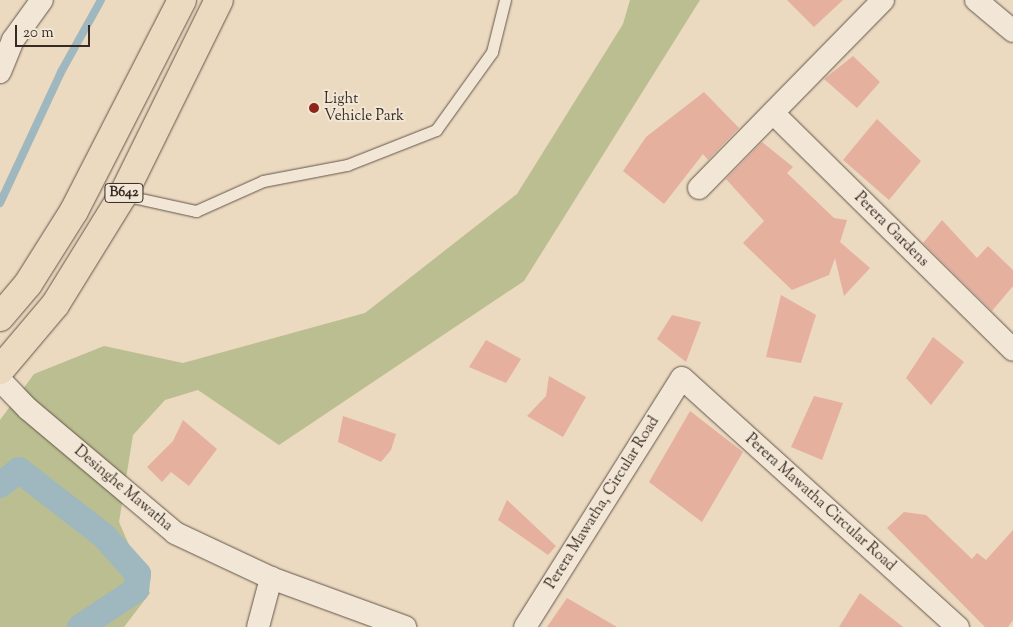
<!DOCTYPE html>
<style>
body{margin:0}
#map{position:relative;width:1013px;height:627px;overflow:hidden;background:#ebd9c0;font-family:"Sorts Mill Goudy",serif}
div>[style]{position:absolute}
.green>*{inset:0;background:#bbbe90}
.stream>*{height:8px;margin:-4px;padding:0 4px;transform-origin:4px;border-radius:4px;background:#9fb7be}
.canal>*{height:26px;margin:-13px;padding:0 13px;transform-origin:13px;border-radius:13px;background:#9fb7be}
.building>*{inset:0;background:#e6b09f}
.roads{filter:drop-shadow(0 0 1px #63564a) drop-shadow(0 0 1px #63564a)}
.lane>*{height:11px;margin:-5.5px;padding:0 5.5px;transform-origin:5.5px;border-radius:5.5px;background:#f2e6d6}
.street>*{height:22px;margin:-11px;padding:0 11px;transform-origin:11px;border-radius:11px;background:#f2e6d6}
.primary>*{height:28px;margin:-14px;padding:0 14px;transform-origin:14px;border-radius:14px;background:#ebd9c0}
.dots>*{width:14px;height:14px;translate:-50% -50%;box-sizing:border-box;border:2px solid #f2e6d6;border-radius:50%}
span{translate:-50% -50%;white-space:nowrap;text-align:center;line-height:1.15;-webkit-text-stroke:4px #f2e6d6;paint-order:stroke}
.shield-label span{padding:1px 4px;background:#f2e6d6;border:1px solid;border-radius:4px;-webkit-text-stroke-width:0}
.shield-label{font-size:14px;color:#362a22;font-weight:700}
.poi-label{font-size:15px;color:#362a22}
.left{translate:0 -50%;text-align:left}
.street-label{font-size:15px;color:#362a22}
.scale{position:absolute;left:15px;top:25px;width:75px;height:22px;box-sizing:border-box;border:2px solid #362a22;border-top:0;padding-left:6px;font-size:15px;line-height:18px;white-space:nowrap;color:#362a22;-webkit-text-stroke:4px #f2e6d6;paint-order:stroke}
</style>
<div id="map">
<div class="green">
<div style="clip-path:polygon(630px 0,700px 0,524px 281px,279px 445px,198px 390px,165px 400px,133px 435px,119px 522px,150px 593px,124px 627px,0 627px,0 420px,34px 374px,104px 346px,183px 363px,365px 313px,517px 194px,623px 24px)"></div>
</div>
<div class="stream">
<div style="left:0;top:203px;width:145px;rotate:-65deg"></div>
<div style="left:61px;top:72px;width:82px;rotate:-60.9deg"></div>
</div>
<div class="canal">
<div style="left:0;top:485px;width:24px;rotate:-38deg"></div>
<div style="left:19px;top:470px;width:108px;rotate:37.8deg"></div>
<div style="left:104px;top:536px;width:51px;rotate:48.2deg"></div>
<div style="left:138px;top:574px;width:16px;rotate:97deg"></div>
<div style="left:136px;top:590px;width:67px;rotate:146.5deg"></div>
</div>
<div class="building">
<div style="clip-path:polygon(787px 0,843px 0,814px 27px)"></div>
<div style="clip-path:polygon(853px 56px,880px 82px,857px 108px,824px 79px)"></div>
<div style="clip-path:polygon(704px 92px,739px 128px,708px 160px,703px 154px,664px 204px,623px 171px,646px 137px)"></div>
<div style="clip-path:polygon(877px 119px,921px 161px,889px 200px,843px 160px)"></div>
<div style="clip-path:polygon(762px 142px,793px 167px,787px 173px,834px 218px,847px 220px,840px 242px,870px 268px,844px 296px,835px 258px,829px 275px,792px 290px,743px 243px,764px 221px,726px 179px)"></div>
<div style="clip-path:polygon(942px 220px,977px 258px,988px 246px,1013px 270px,1013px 286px,992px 311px,923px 243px)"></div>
<div style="clip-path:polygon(781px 295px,816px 315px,801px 363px,766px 357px)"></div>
<div style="clip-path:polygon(672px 315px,701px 322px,686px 362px,657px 339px)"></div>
<div style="clip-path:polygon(933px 337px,964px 362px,931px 405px,906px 378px)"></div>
<div style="clip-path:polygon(486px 340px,521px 359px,506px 383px,469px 367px)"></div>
<div style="clip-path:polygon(549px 376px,586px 397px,563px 437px,527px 416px,546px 396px)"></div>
<div style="clip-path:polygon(814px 396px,843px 403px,822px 460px,791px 447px)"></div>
<div style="clip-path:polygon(690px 411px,743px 452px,702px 522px,649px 482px)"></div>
<div style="clip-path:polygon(343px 416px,396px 434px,391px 450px,381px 462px,338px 442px)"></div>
<div style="clip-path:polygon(183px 420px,217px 449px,189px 486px,171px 472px,162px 482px,147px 467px,173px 441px)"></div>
<div style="clip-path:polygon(507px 500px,556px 546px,548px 555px,498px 520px)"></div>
<div style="clip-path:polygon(904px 512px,926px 515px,972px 559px,977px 553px,986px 560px,1013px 530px,1013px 620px,1008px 627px,985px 627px,887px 528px)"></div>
<div style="clip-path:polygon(860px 593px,903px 627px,839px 627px)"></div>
<div style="clip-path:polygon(567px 598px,617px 627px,547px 627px)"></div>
</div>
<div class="roads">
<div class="lane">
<div style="left:123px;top:195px;width:75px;rotate:12.4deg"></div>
<div style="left:196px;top:211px;width:73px;rotate:-24.1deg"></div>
<div style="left:263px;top:181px;width:86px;rotate:-10.8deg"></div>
<div style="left:347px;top:165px;width:96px;rotate:-21.5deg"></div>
<div style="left:436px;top:130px;width:96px;rotate:-54.3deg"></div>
<div style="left:492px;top:52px;width:54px;rotate:-76deg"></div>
</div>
<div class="street">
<div style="left:976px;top:0;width:48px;rotate:40deg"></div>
<div style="left:0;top:72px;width:35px;rotate:-68deg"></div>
<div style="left:13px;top:40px;width:49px;rotate:-54.1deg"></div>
<div style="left:773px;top:113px;width:337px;rotate:44.6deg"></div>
<div style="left:699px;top:188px;width:263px;rotate:-45.6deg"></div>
<div style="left:0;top:380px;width:40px;rotate:46deg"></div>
<div style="left:28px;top:409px;width:192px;rotate:40.1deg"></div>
<div style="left:175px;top:533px;width:106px;rotate:25.1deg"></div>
<div style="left:271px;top:578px;width:143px;rotate:20.1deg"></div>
<div style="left:258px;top:627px;width:51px;rotate:-75.1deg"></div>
<div style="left:525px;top:627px;width:294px;rotate:-57.8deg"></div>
<div style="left:682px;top:378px;width:372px;rotate:42.1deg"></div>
</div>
<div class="primary">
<div style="left:0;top:317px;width:43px;rotate:-49.7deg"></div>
<div style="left:28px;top:284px;width:86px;rotate:-57.8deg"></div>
<div style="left:74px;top:211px;width:237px;rotate:-62.9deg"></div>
<div style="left:0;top:370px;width:85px;rotate:-49.8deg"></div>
<div style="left:55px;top:305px;width:129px;rotate:-58.3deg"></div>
<div style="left:123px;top:195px;width:217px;rotate:-63.8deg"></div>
</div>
</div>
<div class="dots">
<div style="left:314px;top:108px;background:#8f2418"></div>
</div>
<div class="shield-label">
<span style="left:124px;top:193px">B642</span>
</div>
<div class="poi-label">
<span class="left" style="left:324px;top:108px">Light<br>Vehicle Park</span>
</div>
<div class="street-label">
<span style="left:891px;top:230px;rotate:45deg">Perera Gardens</span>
<span style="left:123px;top:489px;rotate:40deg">Desinghe Mawatha</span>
<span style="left:603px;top:503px;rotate:-58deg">Perera Mawatha, Circular Road</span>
<span style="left:820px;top:503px;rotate:42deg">Perera Mawatha Circular Road</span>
</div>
<div class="scale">20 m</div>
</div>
